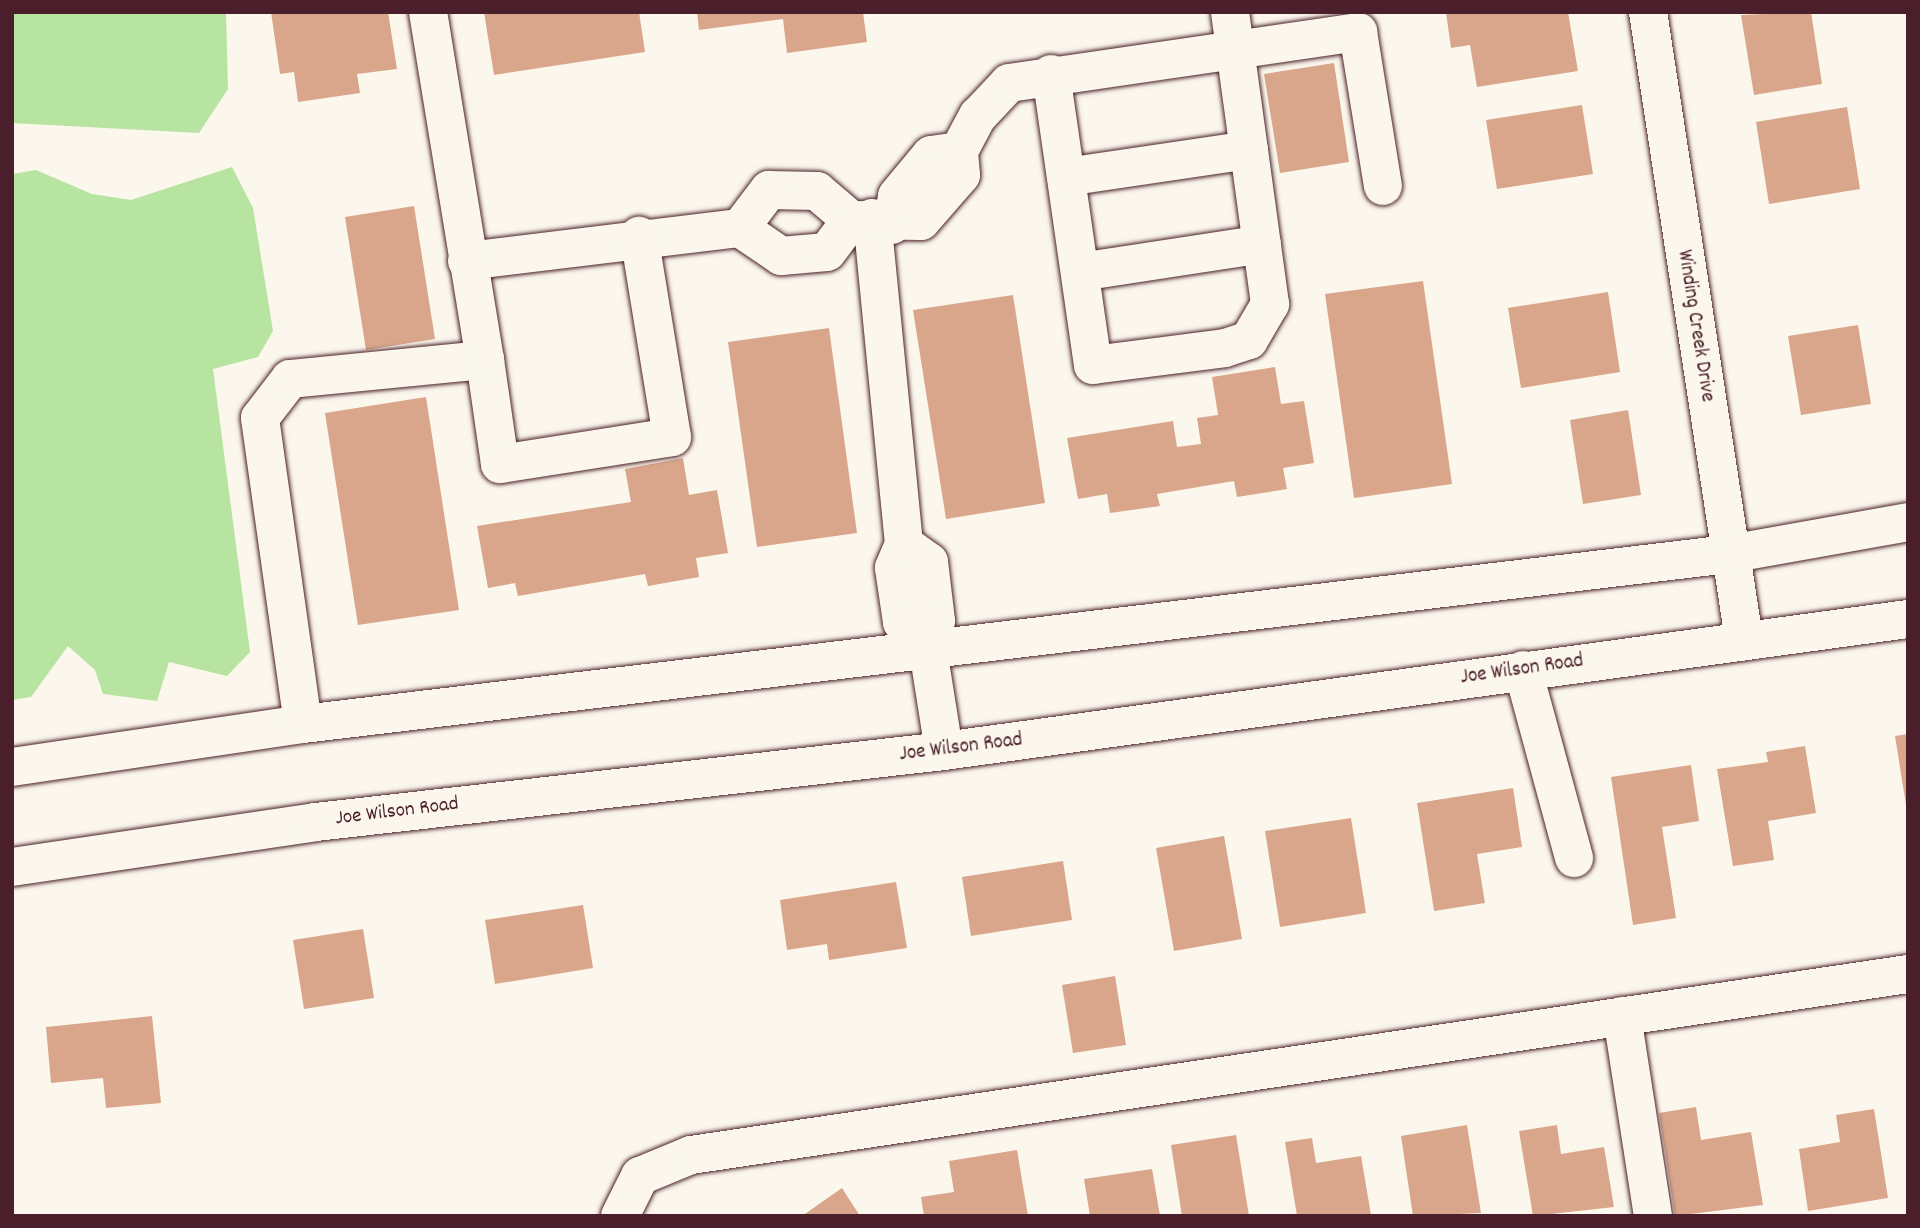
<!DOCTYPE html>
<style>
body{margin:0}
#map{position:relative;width:1920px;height:1228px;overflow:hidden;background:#fbf7ec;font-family:Dekko,sans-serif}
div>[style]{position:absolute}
.green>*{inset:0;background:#b8e4a2}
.building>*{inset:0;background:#d9a68c}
.roads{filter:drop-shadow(0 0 2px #4a1f2b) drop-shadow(0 0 2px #4a1f2b)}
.minor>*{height:38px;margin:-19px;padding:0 19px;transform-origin:19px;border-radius:19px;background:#fbf7ec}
.major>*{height:38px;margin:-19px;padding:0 19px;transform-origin:19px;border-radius:19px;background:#fbf7ec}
span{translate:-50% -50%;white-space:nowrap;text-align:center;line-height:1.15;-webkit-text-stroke:5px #fbf7ec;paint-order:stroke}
.street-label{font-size:21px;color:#4a1f2b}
.frame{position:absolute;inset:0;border:14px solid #4a1f2b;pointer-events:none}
</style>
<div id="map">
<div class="green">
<div style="clip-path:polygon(12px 12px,226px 12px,228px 89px,199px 133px,12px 123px)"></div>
<div style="clip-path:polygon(232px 167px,253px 208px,273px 331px,258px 357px,213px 369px,250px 652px,227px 676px,169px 662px,157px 701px,103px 694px,95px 670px,68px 646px,31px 697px,12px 700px,12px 174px,36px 170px,92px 194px,131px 200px)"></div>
</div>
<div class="building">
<div style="clip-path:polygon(271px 12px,388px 12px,397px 69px,357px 74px,360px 93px,298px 102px,294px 72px,280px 74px)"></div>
<div style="clip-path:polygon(484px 12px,639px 12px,645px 52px,494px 75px)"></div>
<div style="clip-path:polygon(697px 12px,863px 12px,867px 42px,787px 53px,783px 19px,699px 30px)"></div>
<div style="clip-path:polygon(1446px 12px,1568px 12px,1578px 71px,1477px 87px,1470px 45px,1451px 48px)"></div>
<div style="clip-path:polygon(1811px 12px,1822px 84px,1754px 95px,1741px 15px)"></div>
<div style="clip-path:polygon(1334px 63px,1349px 162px,1280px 173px,1264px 74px)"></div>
<div style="clip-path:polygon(1582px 105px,1593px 174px,1497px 189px,1486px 120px)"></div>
<div style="clip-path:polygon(1847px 107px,1860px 189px,1769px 204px,1756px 122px)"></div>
<div style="clip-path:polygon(414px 206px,435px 339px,366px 350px,345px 217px)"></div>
<div style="clip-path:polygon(1423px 281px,1452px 484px,1354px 498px,1325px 294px)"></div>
<div style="clip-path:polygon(1608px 292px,1620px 372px,1521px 388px,1508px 308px)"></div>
<div style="clip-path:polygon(1013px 295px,1045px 503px,946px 519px,913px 310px)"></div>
<div style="clip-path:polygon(1858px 325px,1871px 404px,1801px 415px,1788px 336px)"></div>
<div style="clip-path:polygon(829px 328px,857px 533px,757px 547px,728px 342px)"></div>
<div style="clip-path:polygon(1275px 367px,1281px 404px,1304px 401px,1314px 463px,1283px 468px,1287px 489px,1237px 497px,1234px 481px,1157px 494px,1160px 506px,1110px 513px,1107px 494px,1078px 499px,1067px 438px,1173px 421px,1177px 447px,1201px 444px,1197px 418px,1218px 415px,1212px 377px)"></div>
<div style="clip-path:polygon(426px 397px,459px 610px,358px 625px,325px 413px)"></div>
<div style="clip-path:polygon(1628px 410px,1641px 495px,1583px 504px,1570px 420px)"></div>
<div style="clip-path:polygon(683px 458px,689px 495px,717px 490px,728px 553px,696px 558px,699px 577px,648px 586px,645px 574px,518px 596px,515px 583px,488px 588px,477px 526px,631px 502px,625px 469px)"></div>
<div style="clip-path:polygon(1908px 734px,1908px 805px,1906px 805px,1895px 736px)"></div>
<div style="clip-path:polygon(1805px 746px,1816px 813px,1768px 821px,1774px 860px,1733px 866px,1717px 769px,1768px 762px,1766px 752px)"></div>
<div style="clip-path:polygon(1691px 765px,1699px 821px,1662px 827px,1676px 918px,1633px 925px,1611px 777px)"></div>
<div style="clip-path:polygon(1513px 788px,1522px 847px,1477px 854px,1485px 903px,1434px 911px,1417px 803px)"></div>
<div style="clip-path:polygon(1351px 818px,1366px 913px,1280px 927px,1265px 831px)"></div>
<div style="clip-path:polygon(1224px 836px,1242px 939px,1174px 951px,1156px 848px)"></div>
<div style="clip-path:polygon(1063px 861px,1072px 920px,971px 936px,962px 877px)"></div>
<div style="clip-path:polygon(896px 882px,907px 948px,829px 960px,827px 944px,787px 950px,780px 900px)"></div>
<div style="clip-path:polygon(583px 905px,593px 968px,495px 984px,485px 920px)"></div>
<div style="clip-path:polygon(363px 929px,374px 998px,304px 1009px,293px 940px)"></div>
<div style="clip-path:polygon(1115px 976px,1126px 1045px,1073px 1053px,1062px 985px)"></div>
<div style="clip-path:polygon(152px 1016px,161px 1103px,106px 1108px,103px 1078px,51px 1083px,46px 1027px)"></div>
<div style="clip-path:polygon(1696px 1107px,1701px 1140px,1751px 1132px,1763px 1205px,1675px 1216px,1659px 1113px)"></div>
<div style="clip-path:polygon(1874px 1109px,1888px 1198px,1808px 1211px,1799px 1149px,1840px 1142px,1836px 1115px)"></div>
<div style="clip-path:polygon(1467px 1125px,1481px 1213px,1413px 1216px,1401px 1136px)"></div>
<div style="clip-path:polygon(1557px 1125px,1561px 1154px,1604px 1147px,1614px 1207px,1533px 1216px,1519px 1131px)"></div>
<div style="clip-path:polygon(1236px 1135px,1249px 1216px,1182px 1216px,1171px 1145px)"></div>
<div style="clip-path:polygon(1312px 1138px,1316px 1163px,1361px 1156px,1371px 1215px,1297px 1216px,1285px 1142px)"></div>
<div style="clip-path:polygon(1017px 1150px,1028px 1216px,924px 1216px,921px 1197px,954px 1192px,949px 1161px)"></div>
<div style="clip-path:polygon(1152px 1169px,1160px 1216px,1090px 1216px,1084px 1179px)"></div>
<div style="clip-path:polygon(842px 1188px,860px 1216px,802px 1216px)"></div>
</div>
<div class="roads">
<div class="minor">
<div style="left:1648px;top:12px;width:634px;rotate:81.3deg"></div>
<div style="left:1051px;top:74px;width:294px;rotate:81.8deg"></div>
<div style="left:1093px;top:365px;width:133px;rotate:-7.3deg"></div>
<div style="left:1225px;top:348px;width:25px;rotate:-18deg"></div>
<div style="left:1249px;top:340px;width:42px;rotate:-59.7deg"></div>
<div style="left:1270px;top:304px;width:295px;rotate:-97.8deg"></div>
<div style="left:1066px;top:177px;width:185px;rotate:-8.4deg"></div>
<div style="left:872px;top:218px;width:328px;rotate:84.4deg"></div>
<div style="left:904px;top:544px;width:26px;rotate:113deg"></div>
<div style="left:894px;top:568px;width:55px;rotate:81.6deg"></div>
<div style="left:902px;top:622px;width:28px;rotate:32deg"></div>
<div style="left:892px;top:225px;width:29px;rotate:-80deg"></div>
<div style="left:897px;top:196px;width:53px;rotate:-50.3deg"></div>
<div style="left:931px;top:155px;width:28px;rotate:-8deg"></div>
<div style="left:740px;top:228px;width:48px;rotate:-52.7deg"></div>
<div style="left:769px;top:190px;width:48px;rotate:1.2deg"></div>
<div style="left:817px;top:191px;width:45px;rotate:40.5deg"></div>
<div style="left:467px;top:261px;width:275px;rotate:-6.9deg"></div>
<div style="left:740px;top:228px;width:50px;rotate:34.3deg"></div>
<div style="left:781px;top:256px;width:46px;rotate:-5deg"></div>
<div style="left:827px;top:252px;width:40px;rotate:-53deg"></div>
<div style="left:851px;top:220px;width:70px;rotate:0.8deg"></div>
<div style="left:921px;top:221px;width:61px;rotate:-49deg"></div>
<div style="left:961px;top:175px;width:24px;rotate:-95deg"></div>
<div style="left:959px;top:151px;width:40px;rotate:-62deg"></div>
<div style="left:978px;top:116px;width:45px;rotate:-46.8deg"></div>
<div style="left:1009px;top:83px;width:353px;rotate:-8.3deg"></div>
<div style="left:1358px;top:32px;width:156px;rotate:80.8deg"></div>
<div style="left:1080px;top:272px;width:184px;rotate:-8.7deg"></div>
<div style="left:485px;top:360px;width:105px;rotate:81.8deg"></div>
<div style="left:500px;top:464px;width:174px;rotate:-8.9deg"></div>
<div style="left:672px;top:437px;width:204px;rotate:-99.3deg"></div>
<div style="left:904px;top:544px;width:31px;rotate:36deg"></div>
<div style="left:929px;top:562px;width:59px;rotate:83.2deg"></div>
<div style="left:936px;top:621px;width:19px;rotate:122deg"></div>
<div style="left:926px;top:637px;width:115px;rotate:81deg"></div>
<div style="left:1523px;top:670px;width:195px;rotate:74.8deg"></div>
<div style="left:303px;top:724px;width:309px;rotate:-98deg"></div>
<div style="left:260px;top:418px;width:49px;rotate:-52.4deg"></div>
<div style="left:290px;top:379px;width:196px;rotate:-5.6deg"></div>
<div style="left:485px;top:360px;width:353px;rotate:-99.3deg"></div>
<div style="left:1622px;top:1016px;width:202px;rotate:81.2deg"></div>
<div style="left:620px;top:1216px;width:45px;rotate:-63.4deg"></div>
<div style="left:640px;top:1176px;width:55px;rotate:-22.4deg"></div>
<div style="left:691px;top:1155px;width:1230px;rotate:-8.46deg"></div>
</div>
<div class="major">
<div style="left:12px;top:767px;width:294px;rotate:-8.4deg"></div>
<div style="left:303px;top:724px;width:1436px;rotate:-6.8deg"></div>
<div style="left:1729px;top:554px;width:182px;rotate:-10.1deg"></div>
<div style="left:12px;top:867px;width:307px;rotate:-8.4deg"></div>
<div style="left:316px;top:822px;width:632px;rotate:-6.45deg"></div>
<div style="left:944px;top:751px;width:973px;rotate:-7.8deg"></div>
</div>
</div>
<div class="street-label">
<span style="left:1695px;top:326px;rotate:81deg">Winding Creek Drive</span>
<span style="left:1522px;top:670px;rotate:-8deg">Joe Wilson Road</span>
<span style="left:961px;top:748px;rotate:-7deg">Joe Wilson Road</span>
<span style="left:397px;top:812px;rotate:-7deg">Joe Wilson Road</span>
</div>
<div class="frame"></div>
</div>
